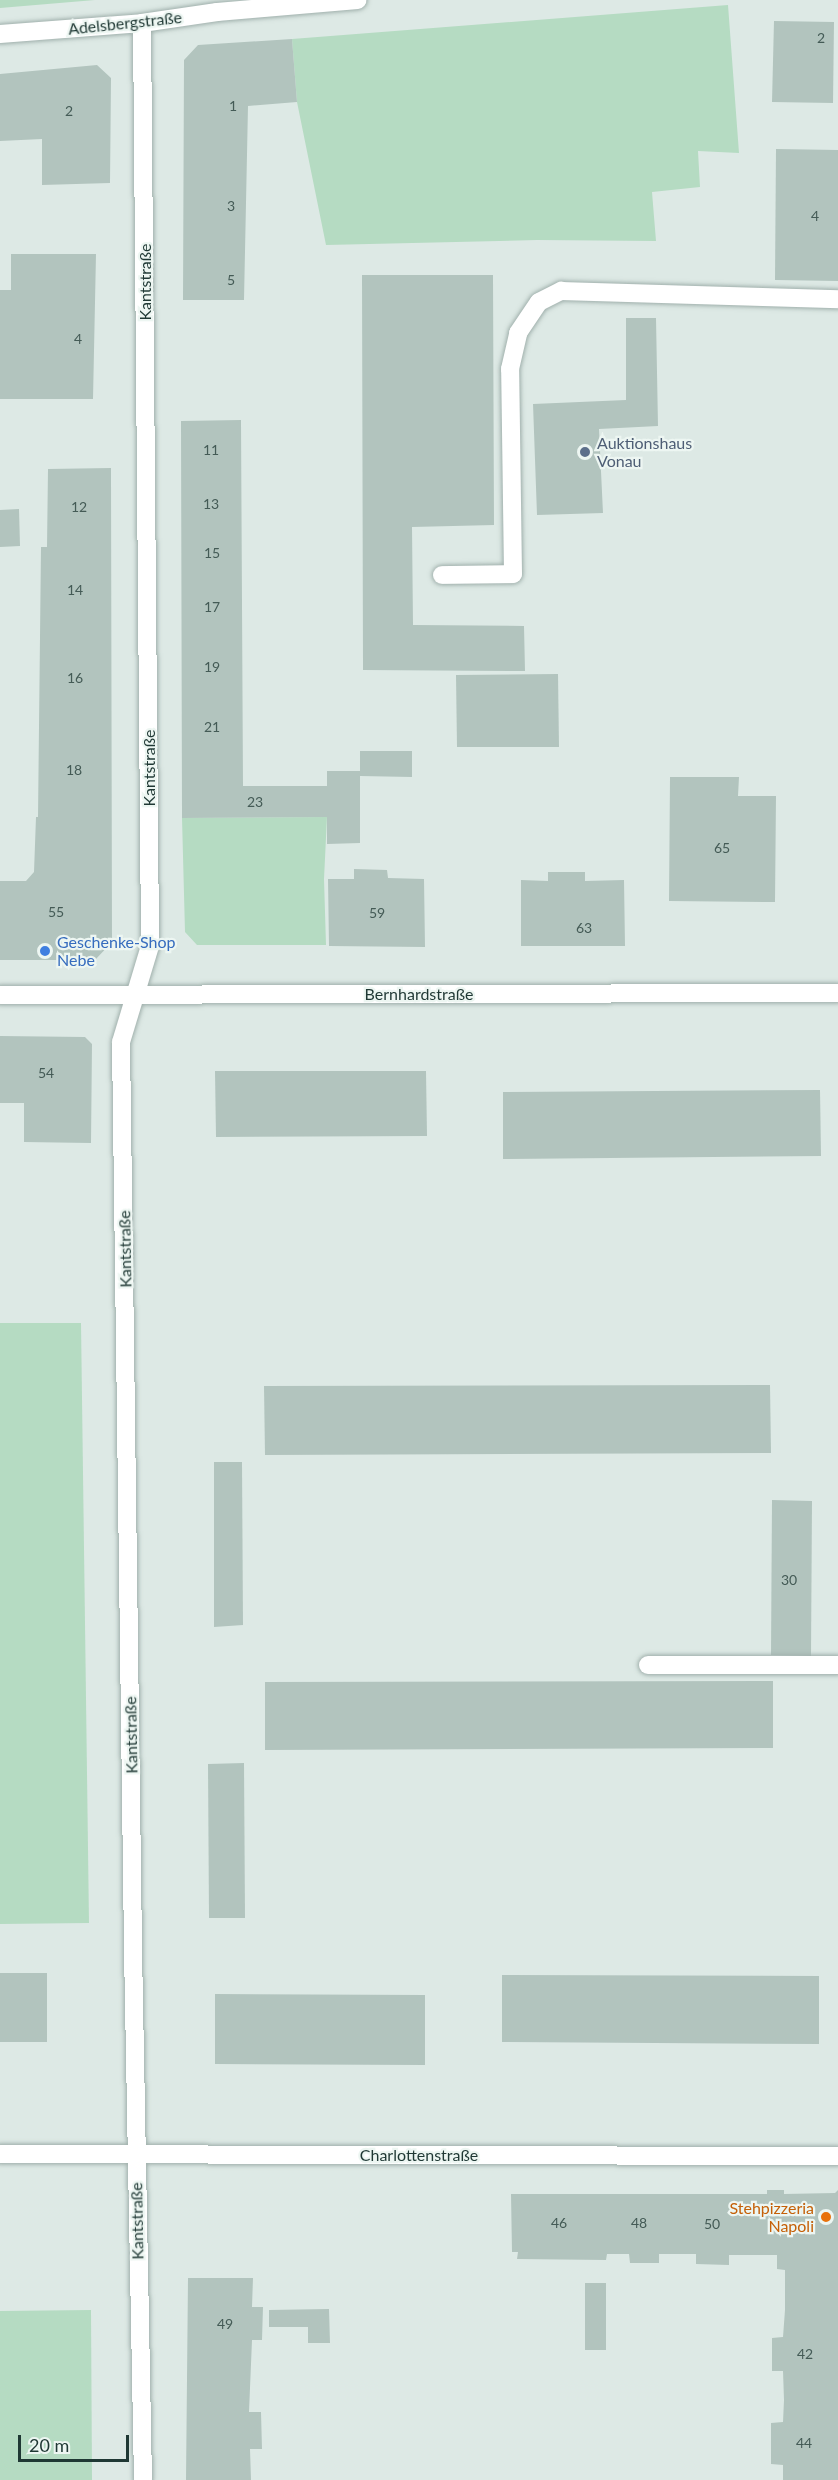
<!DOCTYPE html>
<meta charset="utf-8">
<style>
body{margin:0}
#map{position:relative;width:838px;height:2480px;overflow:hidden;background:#dde9e5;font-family:Lato,sans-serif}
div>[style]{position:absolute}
.green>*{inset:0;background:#b5dbc2}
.building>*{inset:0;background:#b2c4be}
.roads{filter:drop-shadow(0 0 2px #a0b0ac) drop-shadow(0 0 2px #a0b0ac)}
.minor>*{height:18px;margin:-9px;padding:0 9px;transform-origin:9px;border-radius:9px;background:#fff}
.dots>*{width:16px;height:16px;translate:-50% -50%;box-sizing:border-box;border:3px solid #edf6f2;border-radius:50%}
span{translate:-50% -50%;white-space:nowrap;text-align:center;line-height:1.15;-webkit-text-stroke:4.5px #edf6f2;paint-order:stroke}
.number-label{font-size:14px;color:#445b56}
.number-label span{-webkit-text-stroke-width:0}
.street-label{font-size:16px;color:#1f3834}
.service-label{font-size:16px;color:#4e5e75}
.left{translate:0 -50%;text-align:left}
.shop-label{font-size:16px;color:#366cbe}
.food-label{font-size:16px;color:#c56008}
.right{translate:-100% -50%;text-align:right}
.scale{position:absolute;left:18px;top:2435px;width:111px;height:27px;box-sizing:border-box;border:3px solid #1f3834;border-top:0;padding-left:8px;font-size:18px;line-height:21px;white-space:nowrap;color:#1f3834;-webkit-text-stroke:4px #edf6f2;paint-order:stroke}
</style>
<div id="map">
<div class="green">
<div style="clip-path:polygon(0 0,95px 0,0 8px)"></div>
<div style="clip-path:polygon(728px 5px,739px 153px,698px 151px,700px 187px,652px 192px,656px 241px,537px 240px,326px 245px,297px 102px,292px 39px)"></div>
<div style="clip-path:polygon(327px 817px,324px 879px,326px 945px,197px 945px,185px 932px,182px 818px)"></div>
<div style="clip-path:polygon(0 1323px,81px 1323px,89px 1923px,0 1924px)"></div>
<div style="clip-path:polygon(91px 2310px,92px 2480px,0 2480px,0 2311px)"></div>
</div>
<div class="building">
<div style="clip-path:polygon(774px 21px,834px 22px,833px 103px,772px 102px)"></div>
<div style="clip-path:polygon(292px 39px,297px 102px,248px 106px,244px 300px,183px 300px,184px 60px,198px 45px)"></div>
<div style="clip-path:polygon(97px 65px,111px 78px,110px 183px,42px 185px,42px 139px,0 141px,0 74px)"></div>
<div style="clip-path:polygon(776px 149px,838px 150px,838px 281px,775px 280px)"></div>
<div style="clip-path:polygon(11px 254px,96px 254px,93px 399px,0 399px,0 290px,11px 290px)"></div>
<div style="clip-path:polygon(362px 275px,493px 275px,494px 525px,412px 527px,413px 625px,524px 626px,525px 671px,363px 670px)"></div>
<div style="clip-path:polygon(626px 318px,656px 318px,658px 426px,599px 429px,603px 513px,537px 515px,533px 404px,626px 400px)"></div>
<div style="clip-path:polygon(241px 420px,243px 786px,327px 786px,327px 771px,360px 771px,360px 751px,412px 751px,412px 777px,360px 776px,360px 843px,327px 844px,327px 817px,182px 818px,181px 421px)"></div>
<div style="clip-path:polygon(111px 468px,112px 942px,95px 960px,0 960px,0 881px,26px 881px,34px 872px,36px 817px,38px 817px,41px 547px,47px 547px,48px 469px)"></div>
<div style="clip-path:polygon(19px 509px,20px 546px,0 547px,0 510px)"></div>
<div style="clip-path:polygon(558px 674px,559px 747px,457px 747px,456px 675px)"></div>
<div style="clip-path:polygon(670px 777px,739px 777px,738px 796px,776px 796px,775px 902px,669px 901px)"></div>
<div style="clip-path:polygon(354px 869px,387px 870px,388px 878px,424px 879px,425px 947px,329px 946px,328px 879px,354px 879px)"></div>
<div style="clip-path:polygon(548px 872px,585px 872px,585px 881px,624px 880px,625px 946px,521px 946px,521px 880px,548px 881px)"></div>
<div style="clip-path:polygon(0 1036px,85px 1037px,92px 1044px,91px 1143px,24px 1142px,24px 1103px,0 1103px)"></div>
<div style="clip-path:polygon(215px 1071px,426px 1071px,427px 1136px,216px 1137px)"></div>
<div style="clip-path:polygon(820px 1090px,821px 1156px,503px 1159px,503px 1092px)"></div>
<div style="clip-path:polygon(770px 1385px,771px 1453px,265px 1455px,264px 1386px)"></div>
<div style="clip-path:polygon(214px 1462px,242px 1462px,243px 1625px,214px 1627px)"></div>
<div style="clip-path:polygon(772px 1500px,812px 1501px,811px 1656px,771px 1655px)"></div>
<div style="clip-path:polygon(773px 1681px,773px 1748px,265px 1750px,265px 1682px)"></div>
<div style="clip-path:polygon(244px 1763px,245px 1918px,209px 1918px,208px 1764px)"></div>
<div style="clip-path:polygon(0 1973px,47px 1973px,47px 2042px,0 2042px)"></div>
<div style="clip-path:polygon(502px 1975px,819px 1976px,819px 2044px,502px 2042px)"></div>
<div style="clip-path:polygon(215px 1994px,425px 1995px,425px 2065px,215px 2064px)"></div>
<div style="clip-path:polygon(767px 2190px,784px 2190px,784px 2194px,835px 2193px,838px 2190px,838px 2480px,783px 2480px,783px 2465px,771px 2464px,771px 2423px,783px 2422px,784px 2400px,783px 2371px,772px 2371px,772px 2338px,783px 2337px,785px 2310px,785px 2270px,777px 2269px,777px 2255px,729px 2255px,729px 2265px,696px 2264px,696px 2254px,659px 2254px,659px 2263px,630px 2263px,629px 2254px,607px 2254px,606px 2260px,517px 2259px,518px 2252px,512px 2252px,511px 2194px,767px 2194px)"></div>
<div style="clip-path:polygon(188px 2278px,253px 2278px,252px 2307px,263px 2307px,262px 2340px,252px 2340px,249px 2412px,261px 2412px,262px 2449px,250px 2449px,251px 2480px,186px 2480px)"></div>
<div style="clip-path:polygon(585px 2283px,606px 2283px,606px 2350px,585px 2350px)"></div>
<div style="clip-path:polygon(329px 2309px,330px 2343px,308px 2343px,308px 2327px,269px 2327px,269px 2310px)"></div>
</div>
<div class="roads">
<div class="minor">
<div style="left:142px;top:23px;width:923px;rotate:89.5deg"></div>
<div style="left:150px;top:946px;width:100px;rotate:106.8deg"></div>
<div style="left:121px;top:1042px;width:908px;rotate:89.24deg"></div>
<div style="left:133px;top:1950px;width:530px;rotate:88.92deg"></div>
<div style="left:0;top:34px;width:142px;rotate:-4.4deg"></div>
<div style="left:142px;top:23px;width:76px;rotate:-8.3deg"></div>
<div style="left:217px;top:12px;width:141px;rotate:-4.9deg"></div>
<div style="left:442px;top:575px;width:71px;rotate:-0.8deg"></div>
<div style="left:513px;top:574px;width:205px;rotate:-90.8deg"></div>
<div style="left:510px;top:369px;width:37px;rotate:-77deg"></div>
<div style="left:518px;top:333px;width:37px;rotate:-56deg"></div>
<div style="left:539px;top:302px;width:25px;rotate:-27deg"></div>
<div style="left:561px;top:291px;width:277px;rotate:1.7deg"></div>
<div style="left:0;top:995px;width:838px;rotate:-0.14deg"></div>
<div style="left:648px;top:1665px;width:190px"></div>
<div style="left:0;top:2154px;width:838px;rotate:0.14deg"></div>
</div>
</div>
<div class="dots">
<div style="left:585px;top:452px;background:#5c6f8a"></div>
<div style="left:45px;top:951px;background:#3f7fe0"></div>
<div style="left:826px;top:2217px;background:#e8710a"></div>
</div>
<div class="number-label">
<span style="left:821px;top:38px">2</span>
<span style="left:233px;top:106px">1</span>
<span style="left:69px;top:111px">2</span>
<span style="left:231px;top:206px">3</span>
<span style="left:815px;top:216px">4</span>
<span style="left:231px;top:280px">5</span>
<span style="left:78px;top:339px">4</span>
<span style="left:211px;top:450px">11</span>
<span style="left:211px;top:504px">13</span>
<span style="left:79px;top:507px">12</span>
<span style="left:212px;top:553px">15</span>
<span style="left:75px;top:590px">14</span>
<span style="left:212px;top:607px">17</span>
<span style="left:212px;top:667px">19</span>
<span style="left:75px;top:678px">16</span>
<span style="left:212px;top:727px">21</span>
<span style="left:74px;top:770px">18</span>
<span style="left:255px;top:802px">23</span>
<span style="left:722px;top:848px">65</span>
<span style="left:56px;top:912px">55</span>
<span style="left:377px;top:913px">59</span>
<span style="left:584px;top:928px">63</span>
<span style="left:46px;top:1073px">54</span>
<span style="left:789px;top:1580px">30</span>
<span style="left:559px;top:2223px">46</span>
<span style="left:639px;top:2223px">48</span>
<span style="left:712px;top:2224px">50</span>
<span style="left:225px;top:2324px">49</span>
<span style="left:805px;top:2354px">42</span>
<span style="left:804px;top:2443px">44</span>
</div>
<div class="street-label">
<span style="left:125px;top:23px;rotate:-6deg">Adelsbergstraße</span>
<span style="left:145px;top:282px;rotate:-90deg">Kantstraße</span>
<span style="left:149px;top:768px;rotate:-90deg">Kantstraße</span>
<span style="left:419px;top:994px">Bernhardstraße</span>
<span style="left:125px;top:1249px;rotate:-91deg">Kantstraße</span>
<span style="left:131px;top:1735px;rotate:-91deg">Kantstraße</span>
<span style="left:419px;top:2155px">Charlottenstraße</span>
<span style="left:137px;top:2221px;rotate:-91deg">Kantstraße</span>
</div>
<div class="service-label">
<span class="left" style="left:597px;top:452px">Auktionshaus<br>Vonau</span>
</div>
<div class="shop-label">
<span class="left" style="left:57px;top:951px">Geschenke-Shop<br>Nebe</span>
</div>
<div class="food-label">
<span class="right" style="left:814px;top:2217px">Stehpizzeria<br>Napoli</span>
</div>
<div class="scale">20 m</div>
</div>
